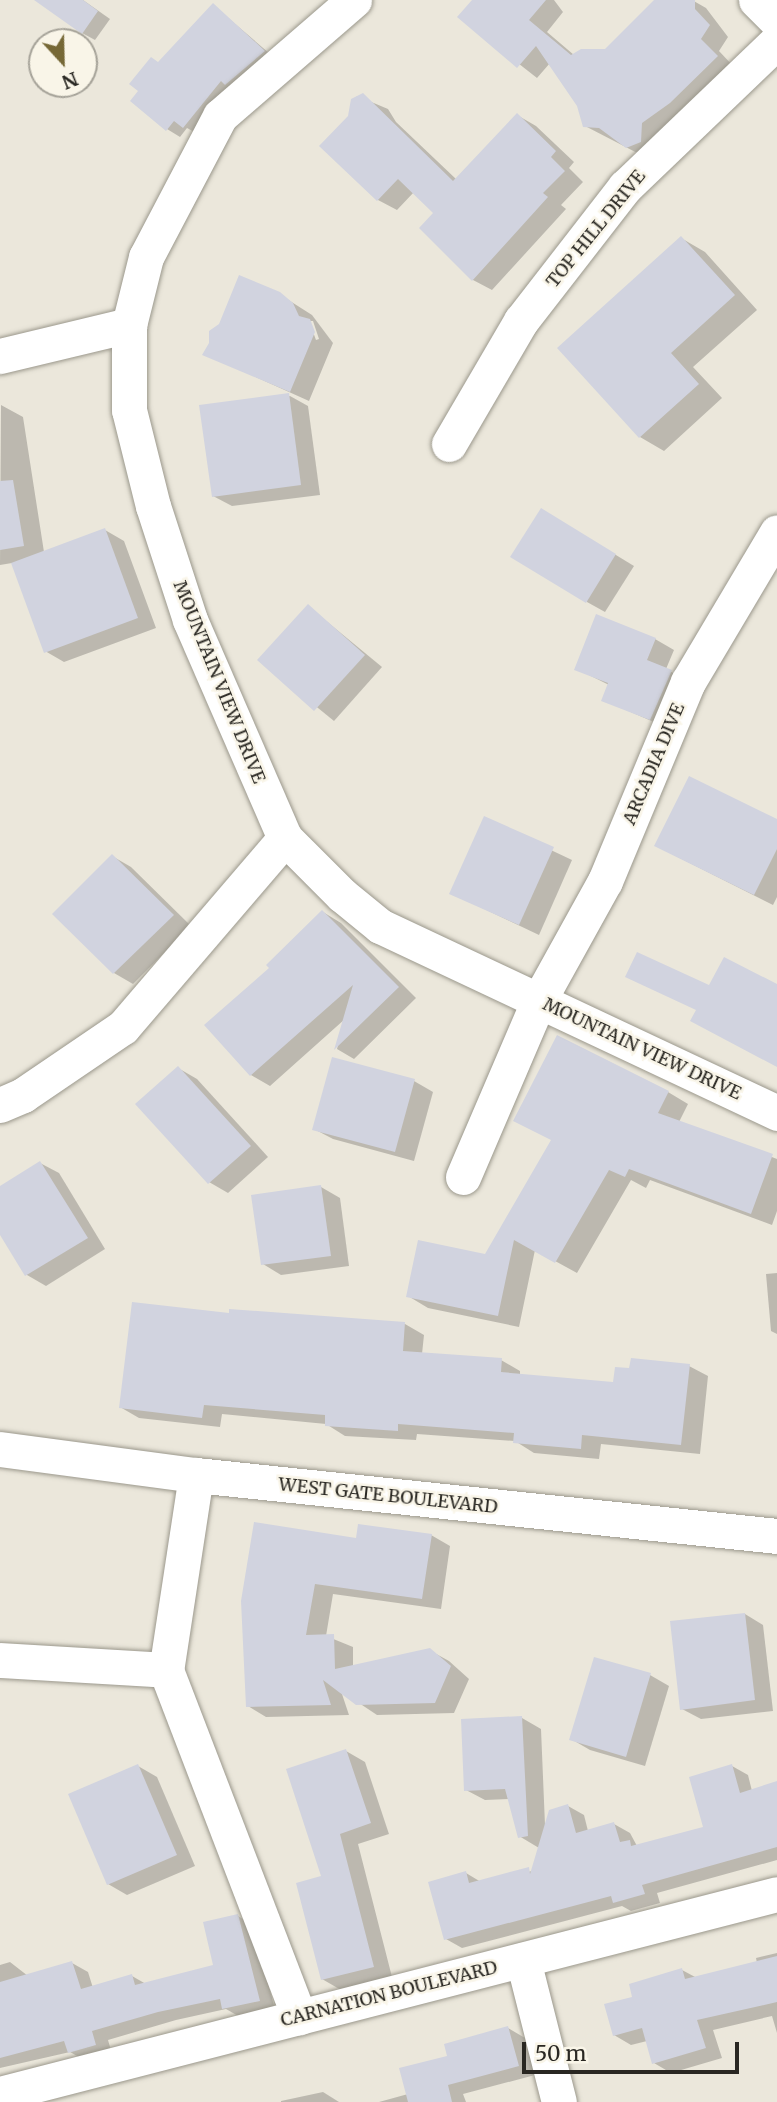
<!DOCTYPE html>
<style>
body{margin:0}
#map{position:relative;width:777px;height:2102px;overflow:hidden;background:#ebe7db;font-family:Merriweather,serif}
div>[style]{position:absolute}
.shadow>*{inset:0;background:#0003}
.building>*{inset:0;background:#d1d3df}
.roads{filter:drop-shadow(0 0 2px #9b988c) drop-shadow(0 0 2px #9b988c)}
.minor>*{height:35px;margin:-17.5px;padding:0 17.5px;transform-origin:17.5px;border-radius:17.5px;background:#fff}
span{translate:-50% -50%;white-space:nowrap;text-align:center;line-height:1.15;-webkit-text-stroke:5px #f9f5e8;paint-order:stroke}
.street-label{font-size:18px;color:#292722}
.north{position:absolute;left:28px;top:28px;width:70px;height:70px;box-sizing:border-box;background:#f9f5e8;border:2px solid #a6a399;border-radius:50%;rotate:158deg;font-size:19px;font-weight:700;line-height:28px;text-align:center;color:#292722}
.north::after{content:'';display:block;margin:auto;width:24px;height:32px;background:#766836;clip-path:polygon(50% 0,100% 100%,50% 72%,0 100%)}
.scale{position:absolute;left:522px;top:2042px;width:217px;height:32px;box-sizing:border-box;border:4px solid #292722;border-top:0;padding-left:9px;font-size:21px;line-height:24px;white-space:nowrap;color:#292722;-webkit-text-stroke:5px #f9f5e8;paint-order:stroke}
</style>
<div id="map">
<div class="shadow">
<div style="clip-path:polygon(61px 0,83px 0,110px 19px,95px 40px,82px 33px)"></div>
<div style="clip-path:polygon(474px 0,554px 0,563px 12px,547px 32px,574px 55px,605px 51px,656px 0,692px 0,706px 8px,728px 37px,719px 51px,735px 68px,647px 158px,585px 126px,578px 106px,550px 63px,537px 78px,459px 17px)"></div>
<div style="clip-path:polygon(213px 5px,276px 59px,196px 133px,187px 128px,180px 137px,167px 129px,159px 64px)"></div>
<div style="clip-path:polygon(357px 96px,388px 109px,396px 122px,456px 179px,517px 115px,536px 126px,574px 162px,569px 168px,583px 182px,561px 205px,566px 209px,492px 290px,473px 280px,435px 213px,414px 192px,397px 210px,378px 200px,350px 117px)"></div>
<div style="clip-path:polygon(681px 238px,705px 252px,757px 310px,693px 367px,722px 398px,664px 451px,640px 437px)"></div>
<div style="clip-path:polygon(evenodd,279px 294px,312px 315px,333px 343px,309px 401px,205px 354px,279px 294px,309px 321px,313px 321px,319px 339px,316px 340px,309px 321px)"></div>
<div style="clip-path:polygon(290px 396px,308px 406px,320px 495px,232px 506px,213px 496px,201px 407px)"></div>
<div style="clip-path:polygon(1px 405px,23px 417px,44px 552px,105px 530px,124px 541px,156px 628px,64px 662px,45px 651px,12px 563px,0 565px)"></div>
<div style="clip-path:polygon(560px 521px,634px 566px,605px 612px,587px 602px)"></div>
<div style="clip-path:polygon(308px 606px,382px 667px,334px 721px,259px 660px)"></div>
<div style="clip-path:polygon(655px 639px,674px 650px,666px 669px,690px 682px,670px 729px,603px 700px,609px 685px,577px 669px)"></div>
<div style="clip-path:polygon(485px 819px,572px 860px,539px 935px,451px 893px)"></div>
<div style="clip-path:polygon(777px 821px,777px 897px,773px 905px,656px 846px)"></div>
<div style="clip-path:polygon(112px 856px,131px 867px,191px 926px,133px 984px,114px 973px,55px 914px)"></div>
<div style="clip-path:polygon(323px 912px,341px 923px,416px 998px,354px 1059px,337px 1049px,345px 1019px,270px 1086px,251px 1075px,271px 968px)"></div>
<div style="clip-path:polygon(178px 1068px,197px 1079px,268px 1157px,228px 1193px,209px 1182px)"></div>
<div style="clip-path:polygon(414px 1081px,433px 1092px,414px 1161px,333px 1139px,314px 1129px)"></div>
<div style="clip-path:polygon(668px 1092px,688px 1104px,679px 1122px,777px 1159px,777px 1211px,772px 1225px,650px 1180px,646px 1188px,631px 1180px,577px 1273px,535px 1250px,519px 1327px,428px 1308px,408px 1296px,486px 1256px)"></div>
<div style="clip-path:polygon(40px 1163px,59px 1173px,105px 1249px,46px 1286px,27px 1275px,0 1232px,0 1188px)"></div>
<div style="clip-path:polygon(321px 1187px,340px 1198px,349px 1266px,281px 1275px,263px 1264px)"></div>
<div style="clip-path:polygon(777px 1273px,777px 1334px,771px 1331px,766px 1274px)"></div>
<div style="clip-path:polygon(231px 1315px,405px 1324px,424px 1335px,422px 1354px,501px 1360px,520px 1371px,520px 1375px,615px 1384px,689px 1366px,708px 1376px,700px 1454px,601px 1444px,599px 1459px,534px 1453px,515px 1441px,417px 1434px,416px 1440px,345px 1436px,326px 1424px,222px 1414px,220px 1427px,139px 1418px,120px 1407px)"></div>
<div style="clip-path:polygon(431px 1535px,450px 1546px,441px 1609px,333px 1594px,326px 1636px,353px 1647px,353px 1667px,429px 1650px,449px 1661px,469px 1679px,454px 1713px,377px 1715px,341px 1691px,349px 1715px,266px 1717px,248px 1706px,243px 1601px,357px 1540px)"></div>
<div style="clip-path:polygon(745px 1614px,763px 1625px,773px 1711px,701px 1719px,682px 1709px)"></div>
<div style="clip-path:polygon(650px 1675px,669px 1686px,645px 1766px,590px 1750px,571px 1739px)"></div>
<div style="clip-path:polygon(522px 1718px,541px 1729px,545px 1825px,568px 1806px,584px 1815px,588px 1831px,614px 1824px,630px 1833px,637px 1846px,706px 1828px,732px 1766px,748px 1775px,752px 1791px,777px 1784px,777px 1860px,657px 1893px,660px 1903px,631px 1911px,622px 1906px,462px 1948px,446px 1939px,466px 1873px,481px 1882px,532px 1871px,539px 1848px,519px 1836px,509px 1799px,485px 1800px,466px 1790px)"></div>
<div style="clip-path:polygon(346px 1751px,365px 1762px,389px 1834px,358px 1844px,392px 1977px,341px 1990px,322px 1979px,323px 1877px)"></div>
<div style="clip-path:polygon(138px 1766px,157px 1777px,195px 1866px,127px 1895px,108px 1884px)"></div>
<div style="clip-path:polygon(238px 1916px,254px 1926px,275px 2010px,240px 2017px,226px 2009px,176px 2020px,108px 2040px,112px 2054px,86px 2061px,70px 2052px,0 2068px,0 1965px,10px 1962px,28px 1976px,72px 1963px,88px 1972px,93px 1988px,132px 1976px,146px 1984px,215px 1966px)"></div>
<div style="clip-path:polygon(777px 1953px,777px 2033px,772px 2016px,713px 2030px,722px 2058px,671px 2073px,654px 2063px,647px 2041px,631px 2045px,614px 2035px,635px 1998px,682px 1970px,697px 1978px,757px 1963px,756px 1958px)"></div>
<div style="clip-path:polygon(508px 2028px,525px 2038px,535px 2075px,463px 2094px,466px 2102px,379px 2102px,408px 2094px,449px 2057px)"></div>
<div style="clip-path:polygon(323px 2092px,339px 2102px,281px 2102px,281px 2101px)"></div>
</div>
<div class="building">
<div style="clip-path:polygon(34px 0,83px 0,98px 11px,82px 34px)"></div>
<div style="clip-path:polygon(472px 0,546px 0,529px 20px,571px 55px,581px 49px,605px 49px,654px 0,695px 0,695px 9px,710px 25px,701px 39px,718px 56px,670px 103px,642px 123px,641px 142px,626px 148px,599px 128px,583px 127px,577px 106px,536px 46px,517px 68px,457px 17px)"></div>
<div style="clip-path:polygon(213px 3px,265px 51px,225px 85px,221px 81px,183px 128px,174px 121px,166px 131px,130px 101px,138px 91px,129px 84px,151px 57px,158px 62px)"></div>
<div style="clip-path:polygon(363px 93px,453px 181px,517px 113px,556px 151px,551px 157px,565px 171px,543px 193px,548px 197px,472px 281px,419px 228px,433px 213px,398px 179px,377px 201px,319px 146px,348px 116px,351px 99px)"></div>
<div style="clip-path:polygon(681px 236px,735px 295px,671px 353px,699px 384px,639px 438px,557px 348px)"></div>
<div style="clip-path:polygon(239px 275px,280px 292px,293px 303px,299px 316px,310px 319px,315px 332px,290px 392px,202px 355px,209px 343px,209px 331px,219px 324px)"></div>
<div style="clip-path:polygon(289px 393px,301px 485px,212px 497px,199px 405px)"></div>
<div style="clip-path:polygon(13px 480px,24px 546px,0 550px,0 481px)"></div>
<div style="clip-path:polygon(541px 508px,616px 554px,586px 603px,510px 557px)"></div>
<div style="clip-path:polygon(105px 528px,138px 618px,44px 653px,11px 563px)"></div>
<div style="clip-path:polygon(308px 604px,365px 655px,314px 711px,257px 660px)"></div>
<div style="clip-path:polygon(596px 614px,656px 638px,647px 660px,672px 670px,650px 720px,601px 701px,608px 683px,574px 670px)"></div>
<div style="clip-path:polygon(689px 776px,777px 819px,777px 849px,754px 895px,654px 846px)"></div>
<div style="clip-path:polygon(484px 816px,554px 847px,519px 925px,449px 894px)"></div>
<div style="clip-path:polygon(112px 854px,174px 915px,113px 974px,52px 914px)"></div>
<div style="clip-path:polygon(322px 910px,399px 987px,334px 1050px,353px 985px,250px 1076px,204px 1025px,269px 968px,266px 965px)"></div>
<div style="clip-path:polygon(637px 952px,709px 985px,724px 957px,777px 984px,777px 1067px,690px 1021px,696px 1010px,625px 977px)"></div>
<div style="clip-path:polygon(557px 1035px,669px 1091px,658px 1113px,773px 1154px,751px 1214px,629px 1169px,625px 1177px,609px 1170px,555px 1263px,514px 1240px,498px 1316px,406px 1297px,418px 1240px,485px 1254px,551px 1140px,513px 1121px)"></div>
<div style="clip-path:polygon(332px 1057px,415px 1079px,395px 1152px,312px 1130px)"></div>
<div style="clip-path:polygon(178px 1066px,251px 1146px,208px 1184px,135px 1104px)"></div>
<div style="clip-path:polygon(40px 1161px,88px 1238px,25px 1276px,0 1235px,0 1186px)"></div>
<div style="clip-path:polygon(321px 1185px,331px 1256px,261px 1265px,251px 1195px)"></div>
<div style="clip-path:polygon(132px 1302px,229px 1313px,229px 1309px,405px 1322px,403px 1351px,502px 1358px,501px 1372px,613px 1382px,615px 1367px,629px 1368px,631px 1358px,690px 1364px,681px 1445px,582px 1435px,581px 1449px,513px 1443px,514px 1433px,398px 1424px,398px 1431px,325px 1426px,325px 1415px,204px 1405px,202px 1418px,119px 1408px)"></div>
<div style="clip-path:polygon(254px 1522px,356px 1538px,358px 1524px,432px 1534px,422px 1599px,315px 1584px,306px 1635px,334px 1634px,335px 1669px,430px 1648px,451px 1666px,435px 1703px,356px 1705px,323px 1680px,331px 1705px,246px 1707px,241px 1601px)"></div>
<div style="clip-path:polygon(745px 1613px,755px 1700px,680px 1710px,670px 1621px)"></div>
<div style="clip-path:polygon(594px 1657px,651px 1673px,626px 1757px,569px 1740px)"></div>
<div style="clip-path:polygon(522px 1716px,528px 1836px,518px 1838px,505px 1789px,464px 1791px,461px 1719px)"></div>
<div style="clip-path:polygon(346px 1749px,371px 1823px,340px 1834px,374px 1967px,321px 1980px,296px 1883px,321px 1876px,286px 1769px)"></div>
<div style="clip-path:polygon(138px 1764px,177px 1855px,107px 1885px,68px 1794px)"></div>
<div style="clip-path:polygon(732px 1764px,740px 1793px,777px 1781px,777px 1847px,642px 1885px,645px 1894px,613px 1903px,611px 1896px,444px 1940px,428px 1882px,466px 1871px,469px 1883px,529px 1867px,530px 1874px,549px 1810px,568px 1804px,576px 1833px,614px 1822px,620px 1842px,630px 1840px,631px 1846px,703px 1827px,689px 1777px)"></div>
<div style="clip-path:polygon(238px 1914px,260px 2001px,222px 2009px,220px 1999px,158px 2012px,92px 2031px,96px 2045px,68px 2053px,64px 2041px,0 2058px,0 1982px,72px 1961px,81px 1989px,132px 1974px,135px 1985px,213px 1965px,203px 1922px)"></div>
<div style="clip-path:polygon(777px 1956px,777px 2002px,697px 2020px,706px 2048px,652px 2064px,642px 2028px,613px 2036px,604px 2004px,632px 1997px,629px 1984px,682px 1968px,685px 1979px)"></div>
<div style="clip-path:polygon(508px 2026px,519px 2066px,448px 2085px,452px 2102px,408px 2102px,399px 2068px,447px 2056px,444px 2044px)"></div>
</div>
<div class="roads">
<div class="minor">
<div style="left:354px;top:0;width:177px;rotate:139.1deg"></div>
<div style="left:220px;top:116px;width:159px;rotate:117.7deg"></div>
<div style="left:146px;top:257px;width:70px;rotate:104deg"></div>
<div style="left:129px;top:325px;width:85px;rotate:90deg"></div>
<div style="left:129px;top:410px;width:99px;rotate:76deg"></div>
<div style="left:153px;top:506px;width:120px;rotate:72deg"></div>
<div style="left:190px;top:620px;width:238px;rotate:66.5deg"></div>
<div style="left:285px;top:838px;width:81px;rotate:45deg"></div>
<div style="left:342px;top:895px;width:49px;rotate:39.2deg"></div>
<div style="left:380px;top:926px;width:439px;rotate:25.2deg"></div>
<div style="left:756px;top:0;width:30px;rotate:45deg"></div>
<div style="left:0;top:356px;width:133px;rotate:-13.5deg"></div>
<div style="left:449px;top:444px;width:143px;rotate:-59.7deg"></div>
<div style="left:521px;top:321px;width:170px;rotate:-52.2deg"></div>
<div style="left:625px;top:187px;width:211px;rotate:-43.8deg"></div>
<div style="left:0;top:1105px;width:25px;rotate:-23deg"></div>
<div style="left:23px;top:1095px;width:121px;rotate:-34.2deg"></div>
<div style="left:123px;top:1027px;width:249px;rotate:-49.4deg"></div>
<div style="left:463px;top:1177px;width:193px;rotate:-66.8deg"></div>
<div style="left:539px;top:1000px;width:136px;rotate:-61deg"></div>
<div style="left:605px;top:881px;width:216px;rotate:-67.4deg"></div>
<div style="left:688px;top:682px;width:174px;rotate:-59.3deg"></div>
<div style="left:0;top:1449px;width:198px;rotate:7.6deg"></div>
<div style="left:196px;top:1475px;width:584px;rotate:5.99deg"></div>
<div style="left:196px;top:1475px;width:197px;rotate:98.7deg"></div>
<div style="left:166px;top:1670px;width:372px;rotate:69deg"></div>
<div style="left:0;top:1660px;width:166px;rotate:3.4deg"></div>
<div style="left:523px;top:1960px;width:146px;rotate:75.8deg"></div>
<div style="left:0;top:2094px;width:802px;rotate:-14.43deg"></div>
</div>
</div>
<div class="street-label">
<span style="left:596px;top:229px;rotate:-51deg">TOP HILL DRIVE</span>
<span style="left:219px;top:682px;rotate:68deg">MOUNTAIN VIEW DRIVE</span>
<span style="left:654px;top:764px;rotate:-67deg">ARCADIA DIVE</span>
<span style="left:642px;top:1049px;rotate:25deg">MOUNTAIN VIEW DRIVE</span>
<span style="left:388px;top:1496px;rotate:6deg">WEST GATE BOULEVARD</span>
<span style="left:389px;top:1994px;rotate:-14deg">CARNATION BOULEVARD</span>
</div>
<div class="north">N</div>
<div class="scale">50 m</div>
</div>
